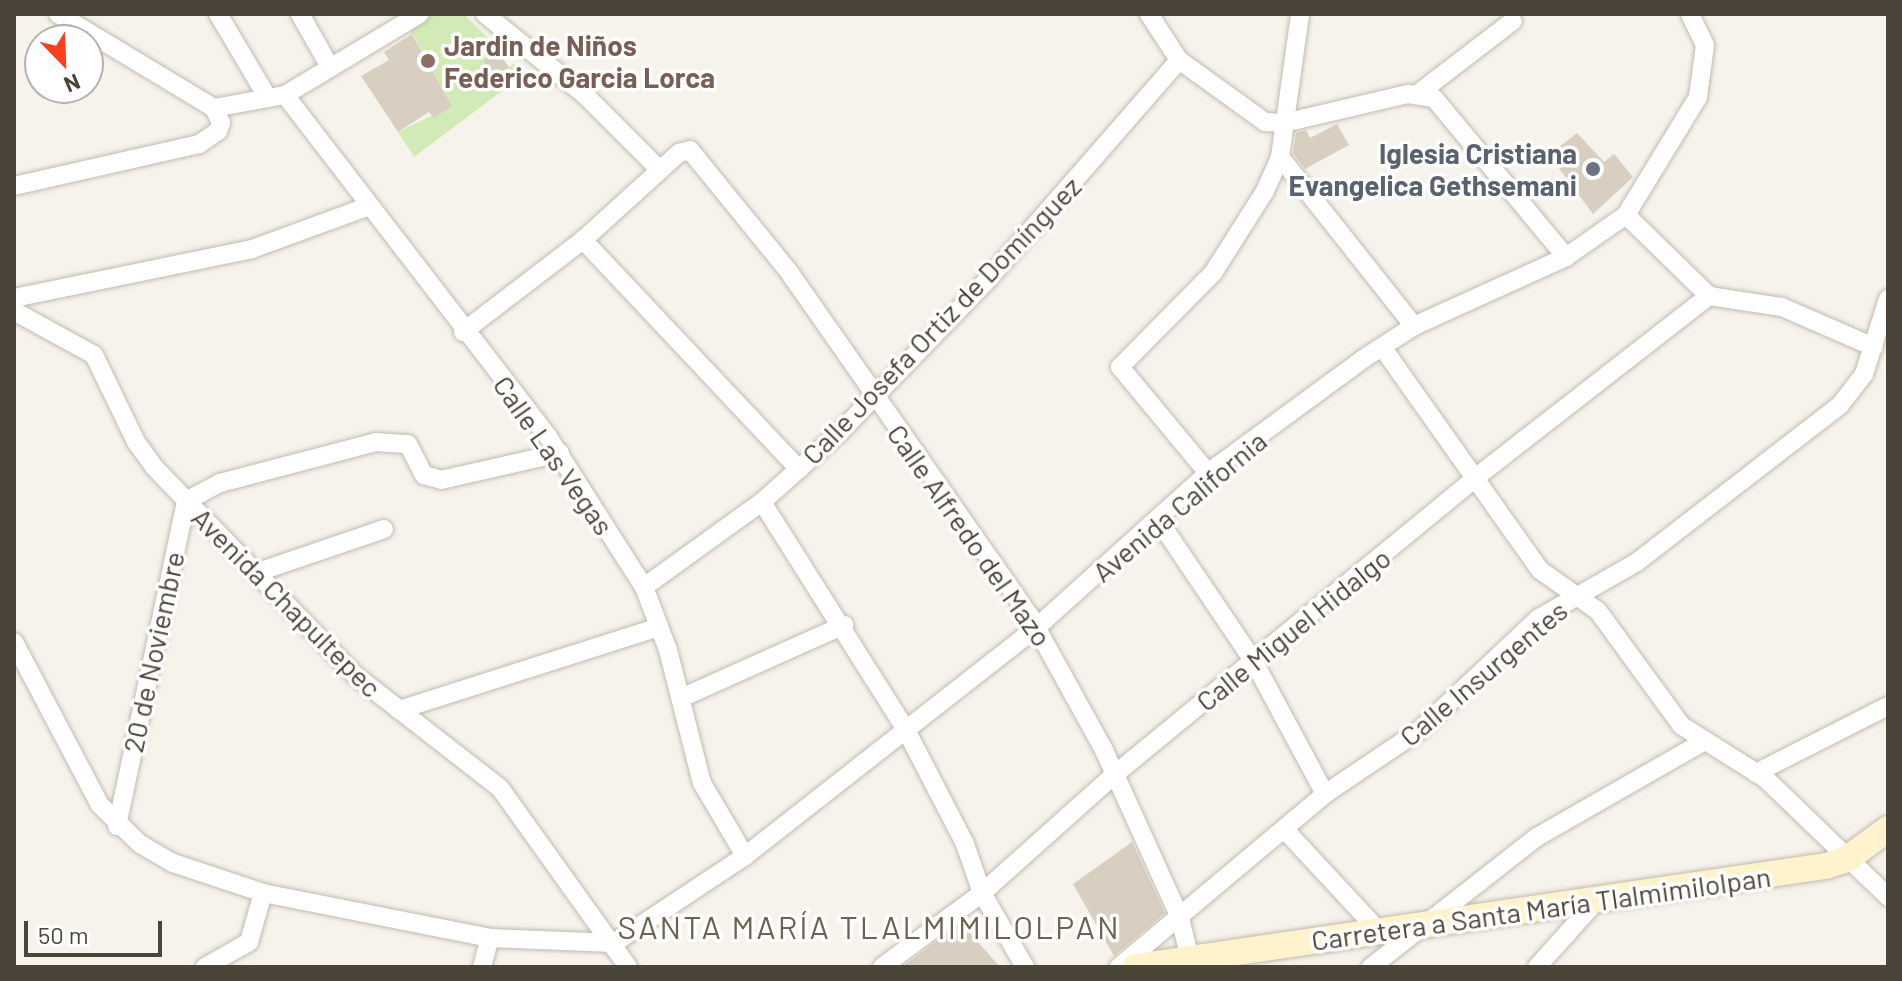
<!DOCTYPE html>
<meta charset="utf-8">
<style>
body{margin:0}
#map{position:relative;width:1902px;height:981px;overflow:hidden;background:#f6f3ec;font-family:Barlow,sans-serif}
div>[style]{position:absolute}
.green>*{inset:0;background:#d2eab5}
.building>*{inset:0;background:#d8cfc1}
.roads{filter:drop-shadow(0 0 2px #c2bbae) drop-shadow(0 0 2px #c2bbae)}
.street>*{height:18px;margin:-9px;padding:0 9px;transform-origin:9px;border-radius:9px;background:#fff}
.secondary>*{height:26px;margin:-13px;padding:0 13px;transform-origin:13px;border-radius:13px;background:#fff3cd}
.dots>*{width:22px;height:22px;translate:-50% -50%;box-sizing:border-box;border:4px solid #fff;border-radius:50%}
span{translate:-50% -50%;white-space:nowrap;text-align:center;line-height:1.15;-webkit-text-stroke:7px #fff;paint-order:stroke}
.education-label{font-size:28px;color:#785e54;font-weight:700}
.left{translate:0 -50%;text-align:left}
.worship-label{font-size:28px;color:#5b616d;font-weight:700}
.right{translate:-100% -50%;text-align:right}
.street-label{font-size:28px;color:#4b4439}
.quarter-label{font-size:32px;color:#6e6250;letter-spacing:2px}
.frame{position:absolute;inset:0;border:16px solid #4b4439;pointer-events:none}
.north{position:absolute;left:24px;top:24px;width:80px;height:80px;box-sizing:border-box;background:#fff;border:2px solid #b7b4b0;border-radius:50%;rotate:157deg;font-size:22px;font-weight:700;line-height:32px;text-align:center;color:#4b4439}
.north::after{content:'';display:block;margin:auto;width:28px;height:36px;background:#fc3f1d;clip-path:polygon(50% 0,100% 100%,50% 72%,0 100%)}
.scale{position:absolute;left:24px;top:921px;width:138px;height:36px;box-sizing:border-box;border:4px solid #4b4439;border-top:0;padding-left:10px;font-size:24px;line-height:28px;white-space:nowrap;color:#4b4439;-webkit-text-stroke:6px #fff;paint-order:stroke}
</style>
<div id="map">
<div class="green">
<div style="clip-path:polygon(433px 14px,464px 14px,499px 49px,483px 61px,494px 77px,515px 63px,526px 73px,414px 157px,398px 132px,452px 106px,410px 29px)"></div>
</div>
<div class="building">
<div style="clip-path:polygon(412px 34px,452px 106px,434px 118px,429px 112px,398px 132px,361px 76px,389px 60px,384px 52px)"></div>
<div style="clip-path:polygon(497px 51px,509px 67px,494px 77px,483px 61px)"></div>
<div style="clip-path:polygon(1337px 124px,1349px 145px,1305px 169px,1293px 153px,1296px 133px,1306px 130px,1310px 138px)"></div>
<div style="clip-path:polygon(1577px 133px,1604px 162px,1614px 154px,1633px 177px,1593px 214px,1549px 155px)"></div>
<div style="clip-path:polygon(1132px 842px,1165px 913px,1114px 956px,1073px 884px)"></div>
<div style="clip-path:polygon(961px 923px,1000px 967px,902px 967px)"></div>
</div>
<div class="roads">
<div class="street">
<div style="left:58px;top:14px;width:182px;rotate:31.1deg"></div>
<div style="left:214px;top:108px;width:72px;rotate:-10.4deg"></div>
<div style="left:285px;top:95px;width:157px;rotate:-31deg"></div>
<div style="left:218px;top:14px;width:94px;rotate:59.3deg"></div>
<div style="left:300px;top:14px;width:61px;rotate:60.5deg"></div>
<div style="left:485px;top:14px;width:129px;rotate:39deg"></div>
<div style="left:585px;top:95px;width:106px;rotate:45deg"></div>
<div style="left:1149px;top:14px;width:55px;rotate:56.9deg"></div>
<div style="left:1179px;top:60px;width:106px;rotate:35.8deg"></div>
<div style="left:1265px;top:122px;width:19px;rotate:3deg"></div>
<div style="left:1284px;top:123px;width:127px;rotate:-13.2deg"></div>
<div style="left:1408px;top:94px;width:26px;rotate:9deg"></div>
<div style="left:1434px;top:98px;width:207px;rotate:50.3deg"></div>
<div style="left:1419px;top:93px;width:118px;rotate:-37.5deg"></div>
<div style="left:285px;top:95px;width:429px;rotate:52.4deg"></div>
<div style="left:547px;top:435px;width:180px;rotate:57.5deg"></div>
<div style="left:644px;top:587px;width:67px;rotate:69.1deg"></div>
<div style="left:668px;top:650px;width:137px;rotate:75.7deg"></div>
<div style="left:702px;top:783px;width:85px;rotate:59.5deg"></div>
<div style="left:1280px;top:157px;width:216px;rotate:51.6deg"></div>
<div style="left:14px;top:186px;width:190px;rotate:-12.8deg"></div>
<div style="left:199px;top:144px;width:23px;rotate:-34deg"></div>
<div style="left:218px;top:131px;width:9px;rotate:-69deg"></div>
<div style="left:221px;top:123px;width:17px;rotate:-115deg"></div>
<div style="left:1626px;top:215px;width:116px;rotate:44.3deg"></div>
<div style="left:1709px;top:296px;width:74px;rotate:8.6deg"></div>
<div style="left:1782px;top:307px;width:100px;rotate:23.5deg"></div>
<div style="left:583px;top:240px;width:315px;rotate:46.7deg"></div>
<div style="left:14px;top:298px;width:243px;rotate:-11.6deg"></div>
<div style="left:252px;top:249px;width:122px;rotate:-20.1deg"></div>
<div style="left:14px;top:311px;width:91px;rotate:28.8deg"></div>
<div style="left:94px;top:355px;width:97px;rotate:64.2deg"></div>
<div style="left:136px;top:442px;width:31px;rotate:54deg"></div>
<div style="left:154px;top:467px;width:291px;rotate:46deg"></div>
<div style="left:356px;top:676px;width:182px;rotate:37.9deg"></div>
<div style="left:500px;top:788px;width:220px;rotate:54.4deg"></div>
<div style="left:463px;top:332px;width:151px;rotate:-37.5deg"></div>
<div style="left:583px;top:240px;width:130px;rotate:-42.2deg"></div>
<div style="left:679px;top:153px;width:11px;rotate:-15deg"></div>
<div style="left:690px;top:150px;width:157px;rotate:50.9deg"></div>
<div style="left:789px;top:272px;width:420px;rotate:55deg"></div>
<div style="left:1030px;top:616px;width:151px;rotate:61.1deg"></div>
<div style="left:1103px;top:748px;width:187px;rotate:65.6deg"></div>
<div style="left:1180px;top:918px;width:42px;rotate:76.3deg"></div>
<div style="left:1382px;top:347px;width:273px;rotate:54.7deg"></div>
<div style="left:1540px;top:570px;width:71px;rotate:35.3deg"></div>
<div style="left:1598px;top:611px;width:142px;rotate:53.9deg"></div>
<div style="left:1682px;top:726px;width:99px;rotate:32.2deg"></div>
<div style="left:1766px;top:779px;width:170px;rotate:44deg"></div>
<div style="left:1208px;top:473px;width:138px;rotate:-129.7deg"></div>
<div style="left:1120px;top:367px;width:132px;rotate:-45.3deg"></div>
<div style="left:1213px;top:273px;width:97px;rotate:-57.6deg"></div>
<div style="left:1265px;top:191px;width:37px;rotate:-66deg"></div>
<div style="left:1280px;top:157px;width:144px;rotate:-82deg"></div>
<div style="left:762px;top:502px;width:270px;rotate:57.7deg"></div>
<div style="left:906px;top:730px;width:128px;rotate:62.6deg"></div>
<div style="left:965px;top:844px;width:52px;rotate:70.9deg"></div>
<div style="left:982px;top:893px;width:86px;rotate:59.8deg"></div>
<div style="left:1159px;top:521px;width:170px;rotate:56deg"></div>
<div style="left:1254px;top:662px;width:150px;rotate:61.7deg"></div>
<div style="left:258px;top:572px;width:133px;rotate:-18.8deg"></div>
<div style="left:644px;top:587px;width:145px;rotate:-35.8deg"></div>
<div style="left:762px;top:502px;width:105px;rotate:-41.9deg"></div>
<div style="left:840px;top:432px;width:216px;rotate:-45.9deg"></div>
<div style="left:990px;top:277px;width:288px;rotate:-48.9deg"></div>
<div style="left:14px;top:642px;width:184px;rotate:62.2deg"></div>
<div style="left:100px;top:805px;width:56px;rotate:44.3deg"></div>
<div style="left:140px;top:844px;width:38px;rotate:30deg"></div>
<div style="left:173px;top:863px;width:95px;rotate:18.4deg"></div>
<div style="left:263px;top:893px;width:231px;rotate:11.2deg"></div>
<div style="left:490px;top:938px;width:124px;rotate:2.3deg"></div>
<div style="left:614px;top:943px;width:157px;rotate:-33.6deg"></div>
<div style="left:745px;top:856px;width:371px;rotate:-38.1deg"></div>
<div style="left:1037px;top:627px;width:230px;rotate:-42deg"></div>
<div style="left:1208px;top:473px;width:192px;rotate:-36.3deg"></div>
<div style="left:1363px;top:359px;width:61px;rotate:-32.9deg"></div>
<div style="left:1414px;top:326px;width:167px;rotate:-24.4deg"></div>
<div style="left:1566px;top:257px;width:73px;rotate:-35deg"></div>
<div style="left:1626px;top:215px;width:138px;rotate:-58.6deg"></div>
<div style="left:1698px;top:97px;width:52px;rotate:-82.3deg"></div>
<div style="left:1705px;top:45px;width:34px;rotate:-116deg"></div>
<div style="left:681px;top:698px;width:179px;rotate:-24.1deg"></div>
<div style="left:399px;top:710px;width:273px;rotate:-17.7deg"></div>
<div style="left:1756px;top:773px;width:148px;rotate:-26.9deg"></div>
<div style="left:117px;top:826px;width:332px;rotate:-78deg"></div>
<div style="left:186px;top:501px;width:38px;rotate:-28deg"></div>
<div style="left:220px;top:483px;width:161px;rotate:-14.7deg"></div>
<div style="left:376px;top:442px;width:32px;rotate:4deg"></div>
<div style="left:408px;top:444px;width:35px;rotate:63deg"></div>
<div style="left:424px;top:475px;width:18px;rotate:16deg"></div>
<div style="left:441px;top:480px;width:122px;rotate:-12.8deg"></div>
<div style="left:1285px;top:830px;width:138px;rotate:47.1deg"></div>
<div style="left:205px;top:967px;width:51px;rotate:-29.6deg"></div>
<div style="left:249px;top:942px;width:51px;rotate:-74.1deg"></div>
<div style="left:482px;top:967px;width:30px;rotate:-75deg"></div>
<div style="left:882px;top:967px;width:124px;rotate:-36.5deg"></div>
<div style="left:982px;top:893px;width:177px;rotate:-41.8deg"></div>
<div style="left:1114px;top:775px;width:467px;rotate:-39.4deg"></div>
<div style="left:1475px;top:478px;width:296px;rotate:-37.9deg"></div>
<div style="left:1119px;top:967px;width:269px;rotate:-40deg"></div>
<div style="left:1325px;top:794px;width:115px;rotate:-34deg"></div>
<div style="left:1420px;top:730px;width:163px;rotate:-43.3deg"></div>
<div style="left:1539px;top:618px;width:113px;rotate:-29.7deg"></div>
<div style="left:1637px;top:562px;width:257px;rotate:-37.7deg"></div>
<div style="left:1840px;top:405px;width:39px;rotate:-52deg"></div>
<div style="left:1864px;top:374px;width:79px;rotate:-72.3deg"></div>
<div style="left:1371px;top:967px;width:211px;rotate:-38.1deg"></div>
<div style="left:1537px;top:837px;width:191px;rotate:-29.8deg"></div>
<div style="left:1537px;top:967px;width:91px;rotate:-48.1deg"></div>
</div>
<div class="secondary">
<div style="left:1135px;top:967px;width:698px;rotate:-8.32deg"></div>
<div style="left:1826px;top:866px;width:22px;rotate:-18deg"></div>
<div style="left:1847px;top:859px;width:51px;rotate:-36.2deg"></div>
</div>
</div>
<div class="dots">
<div style="left:428px;top:61px;background:#8d6e63"></div>
<div style="left:1593px;top:169px;background:#6b7280"></div>
</div>
<div class="education-label">
<span class="left" style="left:444px;top:61px">Jardin de Niños<br>Federico Garcia Lorca</span>
</div>
<div class="worship-label">
<span class="right" style="left:1577px;top:169px">Iglesia Cristiana<br>Evangelica Gethsemani</span>
</div>
<div class="street-label">
<span style="left:941px;top:320px;rotate:-46deg">Calle Josefa Ortiz de Domínguez</span>
<span style="left:554px;top:455px;rotate:55deg">Calle Las Vegas</span>
<span style="left:1179px;top:506px;rotate:-40deg">Avenida California</span>
<span style="left:970px;top:535px;rotate:55deg">Calle Alfredo del Mazo</span>
<span style="left:287px;top:602px;rotate:45deg">Avenida Chapultepec</span>
<span style="left:1293px;top:629px;rotate:-39deg">Calle Miguel Hidalgo</span>
<span style="left:153px;top:652px;rotate:-78deg">20 de Noviembre</span>
<span style="left:1483px;top:673px;rotate:-40deg">Calle Insurgentes</span>
<span style="left:1541px;top:908px;rotate:-8deg">Carretera a Santa María Tlalmimilolpan</span>
</div>
<div class="quarter-label">
<span style="left:869px;top:926px">SANTA MARÍA TLALMIMILOLPAN</span>
</div>
<div class="frame"></div>
<div class="north">N</div>
<div class="scale">50 m</div>
</div>
